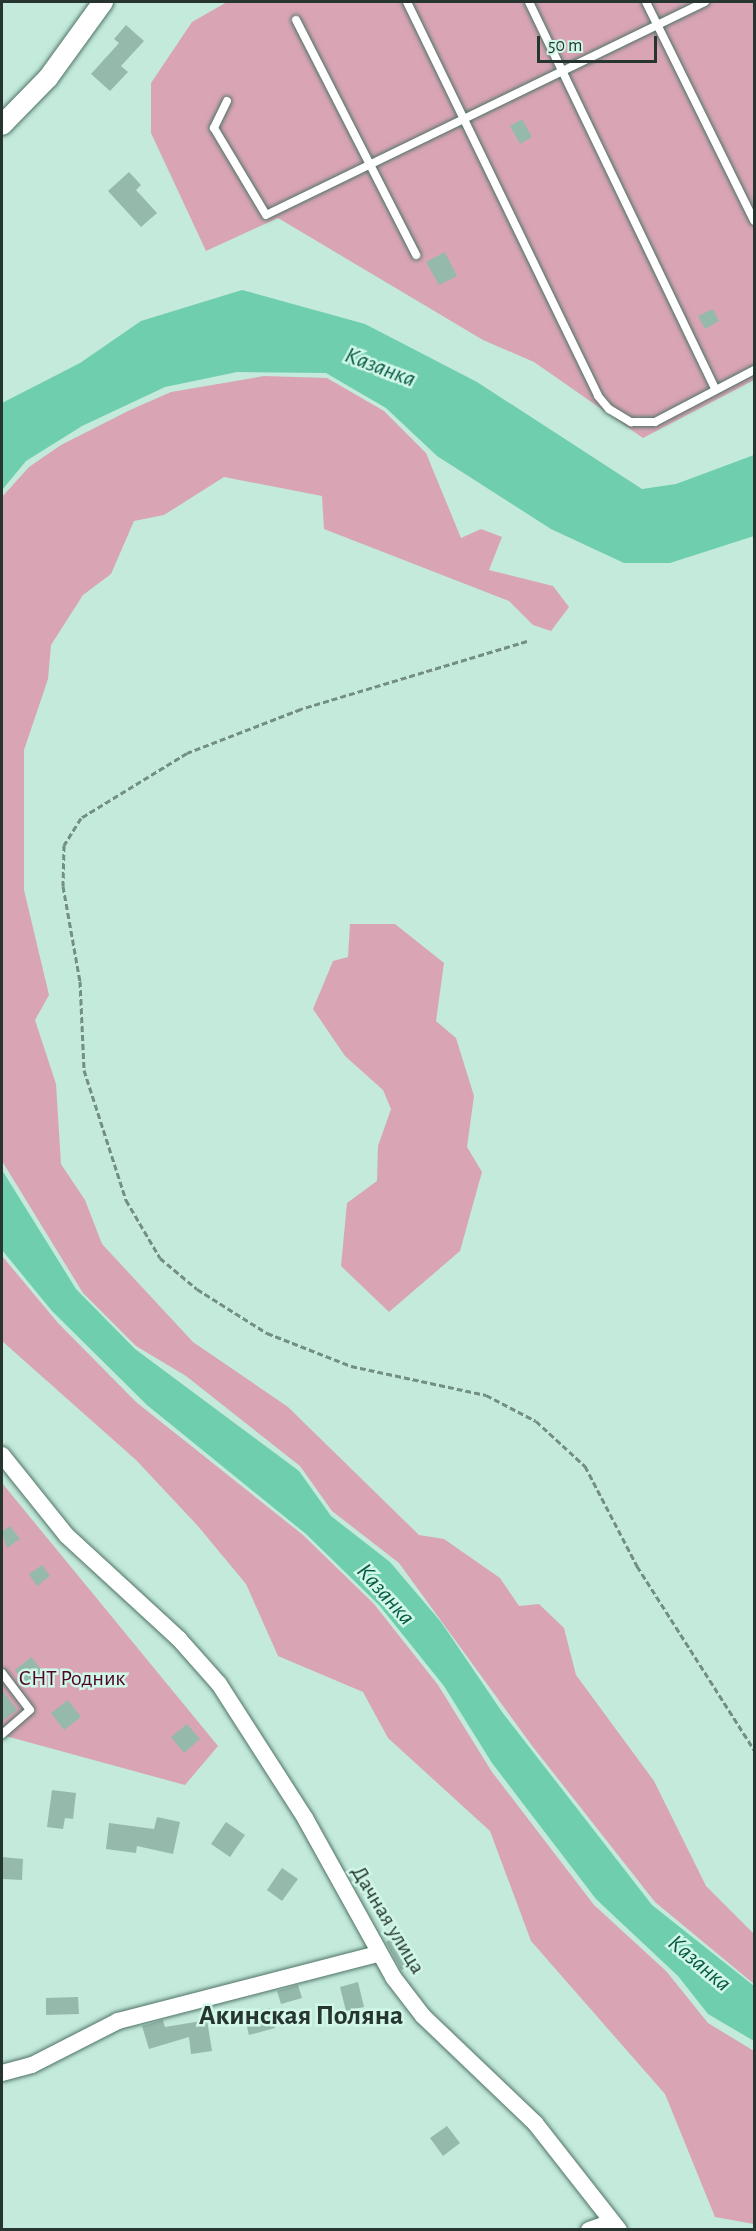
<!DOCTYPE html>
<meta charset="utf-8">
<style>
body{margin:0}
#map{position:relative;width:756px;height:2231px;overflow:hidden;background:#c3eadb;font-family:"Alegreya Sans",sans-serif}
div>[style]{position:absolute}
.green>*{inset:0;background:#d9a5b5}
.water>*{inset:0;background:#6fceae}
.building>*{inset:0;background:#95baac}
.path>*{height:3px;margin-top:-1.5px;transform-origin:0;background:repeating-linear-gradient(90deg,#738e84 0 6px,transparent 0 9px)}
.roads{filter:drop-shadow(0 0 2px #507366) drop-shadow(0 0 2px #507366)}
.service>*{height:8px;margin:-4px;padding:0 4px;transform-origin:4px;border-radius:4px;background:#fff}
.minor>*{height:16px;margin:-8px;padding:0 8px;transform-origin:8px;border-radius:8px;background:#fff}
.tertiary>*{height:20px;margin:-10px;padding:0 10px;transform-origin:10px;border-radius:10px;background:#fff}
span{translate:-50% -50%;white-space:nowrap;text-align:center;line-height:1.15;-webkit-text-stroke:5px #d0f7e8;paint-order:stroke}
.park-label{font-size:22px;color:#4e0629}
.street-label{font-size:22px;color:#26352f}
.water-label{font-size:24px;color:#065844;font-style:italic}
.district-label{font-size:28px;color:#26352f;font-weight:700}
.frame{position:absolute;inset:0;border:3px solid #26352f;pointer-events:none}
.scale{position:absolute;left:537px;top:36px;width:120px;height:27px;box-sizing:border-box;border:3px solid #26352f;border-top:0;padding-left:8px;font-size:18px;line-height:21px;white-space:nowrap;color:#26352f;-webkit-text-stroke:4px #d0f7e8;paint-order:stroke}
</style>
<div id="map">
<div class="green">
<div style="clip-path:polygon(227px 2px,754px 2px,754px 380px,643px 438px,534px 362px,483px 340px,278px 218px,206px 251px,151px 133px,151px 83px,192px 22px)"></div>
<div style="clip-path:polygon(264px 376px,327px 378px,384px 411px,426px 453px,461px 538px,481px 529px,502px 537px,489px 570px,553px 586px,569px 607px,551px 631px,533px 625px,509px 601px,324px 529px,322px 496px,224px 477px,164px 515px,134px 521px,111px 574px,83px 595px,51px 645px,48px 679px,24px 750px,24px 890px,49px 995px,35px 1020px,56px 1084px,61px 1164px,85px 1200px,102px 1244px,193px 1342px,288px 1407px,419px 1535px,444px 1539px,500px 1578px,519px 1606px,539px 1604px,564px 1628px,576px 1675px,654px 1781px,706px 1886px,754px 1934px,754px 1984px,655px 1902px,533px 1747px,399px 1563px,332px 1511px,300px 1466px,186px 1376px,136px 1346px,83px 1293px,2px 1161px,2px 497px,29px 467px,61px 445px,130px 410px,171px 392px)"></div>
<div style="clip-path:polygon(350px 924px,395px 924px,444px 963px,436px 1021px,456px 1038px,474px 1096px,467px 1147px,482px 1172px,460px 1251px,389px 1312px,341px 1266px,347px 1203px,377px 1181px,378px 1146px,391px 1109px,383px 1090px,345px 1056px,313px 1009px,333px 961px,348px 957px)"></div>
<div style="clip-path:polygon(2px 1256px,58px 1323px,136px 1402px,303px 1535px,374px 1604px,438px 1685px,492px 1772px,594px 1905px,666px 1971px,708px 2023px,754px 2051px,754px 2224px,715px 2217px,665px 2094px,531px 1941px,490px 1831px,388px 1738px,363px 1692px,278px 1656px,246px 1584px,197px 1525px,136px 1460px,2px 1341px)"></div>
<div style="clip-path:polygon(2px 1483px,218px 1746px,185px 1785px,2px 1735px)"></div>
</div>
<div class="water">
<div style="clip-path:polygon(242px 290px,365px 324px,477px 382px,642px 489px,676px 484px,754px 455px,754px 536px,670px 563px,624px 563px,551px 529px,437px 456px,386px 408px,326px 373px,237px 372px,165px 387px,82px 426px,26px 461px,2px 490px,2px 403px,80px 363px,141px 321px)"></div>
<div style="clip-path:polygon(2px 1170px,76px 1289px,135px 1349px,299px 1471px,331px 1516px,390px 1562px,441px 1622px,502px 1712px,652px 1905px,754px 1986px,754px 2041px,708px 2014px,678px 1976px,596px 1899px,492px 1763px,444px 1686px,379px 1605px,306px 1534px,147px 1405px,52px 1311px,2px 1250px)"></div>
</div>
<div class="building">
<div style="clip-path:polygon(126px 25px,144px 41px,121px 66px,128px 72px,110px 91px,91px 74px,119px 43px,114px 39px)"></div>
<div style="clip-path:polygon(522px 119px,532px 137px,520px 144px,510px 126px)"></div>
<div style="clip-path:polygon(129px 172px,141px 185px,136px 190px,157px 213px,141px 227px,108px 191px)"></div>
<div style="clip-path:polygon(445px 252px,457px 276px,439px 285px,426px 262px)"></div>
<div style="clip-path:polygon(713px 309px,719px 321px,705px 329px,698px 316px)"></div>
<div style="clip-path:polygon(10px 1526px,20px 1539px,7px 1548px,2px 1532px)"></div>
<div style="clip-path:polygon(42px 1565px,50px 1576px,37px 1586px,29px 1574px)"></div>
<div style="clip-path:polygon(31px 1657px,43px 1672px,27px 1685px,15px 1670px)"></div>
<div style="clip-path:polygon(2px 1690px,17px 1710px,2px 1721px)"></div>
<div style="clip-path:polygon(68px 1700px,81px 1717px,64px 1730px,51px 1713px)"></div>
<div style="clip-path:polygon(187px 1724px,200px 1739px,184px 1753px,171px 1737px)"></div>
<div style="clip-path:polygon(52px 1790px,76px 1793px,73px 1819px,65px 1818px,63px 1829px,47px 1827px)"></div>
<div style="clip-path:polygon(157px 1817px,180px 1822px,173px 1854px,137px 1846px,136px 1853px,106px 1849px,109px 1823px,154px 1829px)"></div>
<div style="clip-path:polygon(226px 1822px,245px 1835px,230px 1857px,211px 1844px)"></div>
<div style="clip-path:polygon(2px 1857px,23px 1859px,22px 1880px,2px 1879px)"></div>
<div style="clip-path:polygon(282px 1868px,298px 1879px,282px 1901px,267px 1890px)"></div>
<div style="clip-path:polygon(393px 1938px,410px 1965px,401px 1970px,386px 1942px)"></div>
<div style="clip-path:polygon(358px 1982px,364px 2007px,346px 2011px,340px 1987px)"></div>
<div style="clip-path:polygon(298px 1985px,302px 1998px,281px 2004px,277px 1991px)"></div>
<div style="clip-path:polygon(78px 1997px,79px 2014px,46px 2015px,46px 1998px)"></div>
<div style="clip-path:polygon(270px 2008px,275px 2028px,249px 2035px,244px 2014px)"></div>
<div style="clip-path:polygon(163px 2020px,165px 2027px,207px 2020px,212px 2051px,191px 2054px,189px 2037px,149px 2049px,142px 2026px)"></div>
<div style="clip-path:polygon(447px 2126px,460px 2143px,443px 2156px,430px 2138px)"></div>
</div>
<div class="path">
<div style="left:527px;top:641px;width:236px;rotate:163.3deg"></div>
<div style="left:301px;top:709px;width:122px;rotate:158.9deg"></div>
<div style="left:187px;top:753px;width:124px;rotate:148.5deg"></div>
<div style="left:81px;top:818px;width:32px;rotate:122deg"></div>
<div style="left:64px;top:845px;width:41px;rotate:91.4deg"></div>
<div style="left:63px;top:886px;width:97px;rotate:79.9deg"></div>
<div style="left:80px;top:981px;width:89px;rotate:87.4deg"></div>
<div style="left:84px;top:1070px;width:137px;rotate:72.1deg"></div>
<div style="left:126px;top:1200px;width:67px;rotate:59.6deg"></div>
<div style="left:160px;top:1258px;width:48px;rotate:40deg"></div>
<div style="left:197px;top:1289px;width:83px;rotate:32.2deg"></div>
<div style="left:267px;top:1333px;width:90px;rotate:21.4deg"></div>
<div style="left:351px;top:1366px;width:138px;rotate:12.1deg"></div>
<div style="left:486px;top:1395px;width:56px;rotate:27.5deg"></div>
<div style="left:536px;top:1421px;width:67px;rotate:42.6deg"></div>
<div style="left:585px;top:1466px;width:113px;rotate:62.5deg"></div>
<div style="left:637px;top:1566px;width:218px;rotate:57.5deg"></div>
</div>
<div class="roads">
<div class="service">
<div style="left:407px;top:2px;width:438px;rotate:64.1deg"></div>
<div style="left:598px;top:396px;width:17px;rotate:50deg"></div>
<div style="left:609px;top:409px;width:26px;rotate:31deg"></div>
<div style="left:631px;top:422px;width:24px"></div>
<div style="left:655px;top:422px;width:112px;rotate:-27.7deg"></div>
<div style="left:529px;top:2px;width:429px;rotate:64.3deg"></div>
<div style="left:646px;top:2px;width:244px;rotate:63.7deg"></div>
<div style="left:296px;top:20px;width:264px;rotate:62.9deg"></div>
<div style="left:227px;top:101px;width:30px;rotate:116deg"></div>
<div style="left:214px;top:128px;width:101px;rotate:59.1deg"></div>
<div style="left:266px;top:215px;width:488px;rotate:-25.9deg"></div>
<div style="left:2px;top:1673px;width:46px;rotate:52.9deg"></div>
<div style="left:30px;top:1710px;width:37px;rotate:139deg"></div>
</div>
<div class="minor">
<div style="left:2px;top:1455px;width:102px;rotate:51.3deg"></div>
<div style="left:66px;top:1535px;width:154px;rotate:42.6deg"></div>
<div style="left:179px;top:1639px;width:60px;rotate:48.4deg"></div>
<div style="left:219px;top:1684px;width:159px;rotate:57.3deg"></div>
<div style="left:305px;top:1818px;width:182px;rotate:61deg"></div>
<div style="left:393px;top:1977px;width:49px;rotate:52.4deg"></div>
<div style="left:423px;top:2016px;width:155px;rotate:43.7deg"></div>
<div style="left:535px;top:2123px;width:136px;rotate:51.9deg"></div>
<div style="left:2px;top:2073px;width:31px;rotate:-15deg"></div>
<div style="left:32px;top:2065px;width:97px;rotate:-27.1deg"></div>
<div style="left:118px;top:2021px;width:268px;rotate:-14.5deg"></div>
<div style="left:589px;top:2230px;width:24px;rotate:-19deg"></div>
</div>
<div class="tertiary">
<div style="left:2px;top:125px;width:66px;rotate:-45.6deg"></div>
<div style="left:48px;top:78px;width:94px;rotate:-54.1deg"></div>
</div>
</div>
<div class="park-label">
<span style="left:72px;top:1679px">СНТ Родник</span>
</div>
<div class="street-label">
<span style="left:388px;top:1920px;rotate:59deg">Дачная улица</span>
</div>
<div class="water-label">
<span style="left:380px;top:368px;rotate:21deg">Казанка</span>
<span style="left:385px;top:1595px;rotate:48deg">Казанка</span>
<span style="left:699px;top:1964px;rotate:40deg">Казанка</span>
</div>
<div class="district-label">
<span style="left:301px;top:2016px">Акинская Поляна</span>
</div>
<div class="frame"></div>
<div class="scale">50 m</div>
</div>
